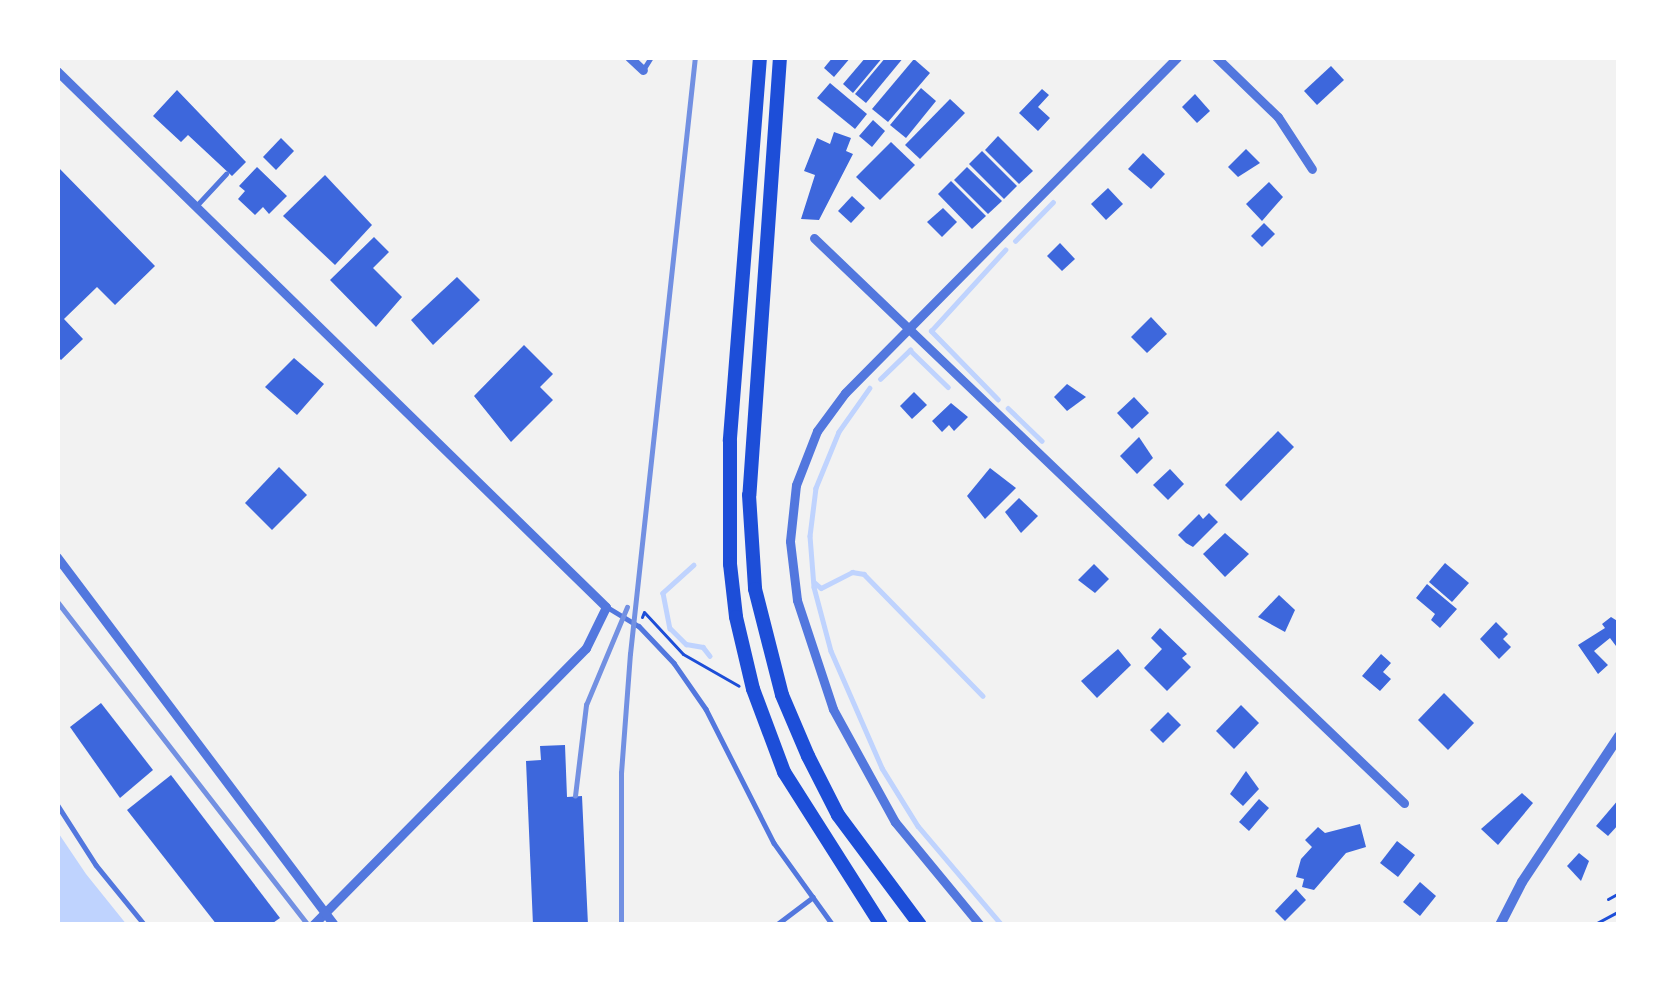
<!DOCTYPE html>
<style>
body{margin:0}
#map{position:relative;width:1676px;height:982px;overflow:hidden;background:#f2f2f2;font-family:Barlow,sans-serif}
div>[style]{position:absolute}
.water>*{inset:0;background:#bfd3fe}
.pier>*{inset:0;background:#f2f2f2}
.stream>*{height:4.5px;margin:-2.25px;padding:0 2.25px;transform-origin:2.25px;border-radius:2.25px;background:#bfd3fe}
.building>*{inset:0;background:#3d67dc}
.path>*{height:3px;margin:-1.5px;padding:0 1.5px;transform-origin:1.5px;border-radius:1.5px;background:#1d4ed8}
.service>*{height:4.5px;margin:-2.25px;padding:0 2.25px;transform-origin:2.25px;border-radius:2.25px;background:#5277de}
.minor>*{height:9px;margin:-4.5px;padding:0 4.5px;transform-origin:4.5px;border-radius:4.5px;background:#5277de}
.tertiary>*{height:10px;margin:-5px;padding:0 5px;transform-origin:5px;border-radius:5px;background:#5277de}
.primary>*{height:14px;margin:-7px;padding:0 7px;transform-origin:7px;border-radius:7px;background:#1d4ed8}
.rail>*{height:4.5px;margin:-2.25px;padding:0 2.25px;transform-origin:2.25px;border-radius:2.25px;background:#7290e2}
span{translate:-50% -50%;white-space:nowrap;text-align:center;line-height:1.15;-webkit-text-stroke:9px #fff;paint-order:stroke}
.frame{position:absolute;inset:0;border:60px solid #fff;pointer-events:none}
</style>
<div id="map">
<div class="water">
<div style="clip-path:polygon(57px 824px,131px 925px,57px 925px)"></div>
</div>
<div class="pier">
<div style="clip-path:polygon(57px 818px,91px 868px,137px 925px,127px 925px,86px 874px,57px 831px)"></div>
</div>
<div class="stream">
<div style="left:1015px;top:241px;width:54px;rotate:-45.7deg"></div>
<div style="left:880px;top:379px;width:42px;rotate:-44deg"></div>
<div style="left:910px;top:350px;width:53px;rotate:44.2deg"></div>
<div style="left:870px;top:388px;width:54px;rotate:125.2deg"></div>
<div style="left:839px;top:432px;width:61px;rotate:112.3deg"></div>
<div style="left:816px;top:488px;width:48px;rotate:97.1deg"></div>
<div style="left:810px;top:536px;width:51px;rotate:85.5deg"></div>
<div style="left:814px;top:587px;width:66px;rotate:75.1deg"></div>
<div style="left:831px;top:651px;width:128px;rotate:66.4deg"></div>
<div style="left:882px;top:768px;width:68px;rotate:58.2deg"></div>
<div style="left:918px;top:826px;width:130px;rotate:49.7deg"></div>
<div style="left:998px;top:400px;width:96px;rotate:-134.2deg"></div>
<div style="left:931px;top:331px;width:110px;rotate:-47.6deg"></div>
<div style="left:1008px;top:408px;width:47px;rotate:44.1deg"></div>
<div style="left:694px;top:565px;width:42px;rotate:137.9deg"></div>
<div style="left:663px;top:593px;width:36px;rotate:79deg"></div>
<div style="left:670px;top:628px;width:23px;rotate:45deg"></div>
<div style="left:686px;top:644px;width:17px;rotate:10deg"></div>
<div style="left:703px;top:647px;width:11px;rotate:52deg"></div>
<div style="left:814px;top:582px;width:9px;rotate:41deg"></div>
<div style="left:821px;top:588px;width:35px;rotate:-27deg"></div>
<div style="left:852px;top:572px;width:12px;rotate:9deg"></div>
<div style="left:864px;top:574px;width:170px;rotate:45.7deg"></div>
</div>
<div class="building">
<div style="clip-path:polygon(833px 57px,851px 57px,834px 77px,824px 68px)"></div>
<div style="clip-path:polygon(866px 57px,883px 57px,853px 93px,843px 84px)"></div>
<div style="clip-path:polygon(886px 57px,904px 57px,866px 103px,855px 94px)"></div>
<div style="clip-path:polygon(914px 59px,930px 73px,888px 122px,872px 109px)"></div>
<div style="clip-path:polygon(1331px 66px,1344px 80px,1317px 105px,1304px 91px)"></div>
<div style="clip-path:polygon(830px 83px,867px 114px,855px 129px,817px 98px)"></div>
<div style="clip-path:polygon(921px 88px,936px 101px,906px 138px,890px 125px)"></div>
<div style="clip-path:polygon(1042px 89px,1049px 95px,1038px 107px,1050px 118px,1038px 131px,1019px 113px)"></div>
<div style="clip-path:polygon(177px 90px,246px 162px,232px 176px,188px 135px,181px 142px,153px 116px)"></div>
<div style="clip-path:polygon(1195px 94px,1210px 111px,1197px 123px,1182px 107px)"></div>
<div style="clip-path:polygon(950px 99px,965px 113px,920px 159px,905px 145px)"></div>
<div style="clip-path:polygon(873px 120px,885px 131px,872px 147px,859px 136px)"></div>
<div style="clip-path:polygon(834px 132px,851px 138px,846px 151px,853px 154px,819px 220px,801px 219px,815px 175px,804px 171px,817px 138px,830px 144px)"></div>
<div style="clip-path:polygon(998px 136px,1033px 171px,1019px 184px,985px 150px)"></div>
<div style="clip-path:polygon(281px 138px,294px 151px,276px 170px,263px 157px)"></div>
<div style="clip-path:polygon(891px 142px,915px 165px,880px 200px,856px 177px)"></div>
<div style="clip-path:polygon(1246px 149px,1260px 163px,1238px 177px,1228px 167px)"></div>
<div style="clip-path:polygon(982px 151px,1017px 186px,1004px 199px,969px 164px)"></div>
<div style="clip-path:polygon(1143px 153px,1165px 174px,1151px 189px,1128px 169px)"></div>
<div style="clip-path:polygon(57px 166px,155px 266px,115px 305px,97px 287px,64px 319px,83px 339px,61px 360px,57px 356px)"></div>
<div style="clip-path:polygon(257px 167px,287px 196px,269px 214px,263px 207px,255px 215px,238px 199px,245px 191px,239px 186px)"></div>
<div style="clip-path:polygon(967px 167px,1002px 201px,988px 214px,954px 180px)"></div>
<div style="clip-path:polygon(325px 175px,372px 225px,335px 265px,283px 216px)"></div>
<div style="clip-path:polygon(951px 181px,986px 216px,972px 229px,938px 194px)"></div>
<div style="clip-path:polygon(1269px 182px,1283px 197px,1262px 221px,1246px 204px)"></div>
<div style="clip-path:polygon(1108px 188px,1123px 204px,1106px 220px,1091px 204px)"></div>
<div style="clip-path:polygon(852px 196px,865px 208px,851px 223px,838px 211px)"></div>
<div style="clip-path:polygon(943px 208px,957px 222px,942px 237px,927px 222px)"></div>
<div style="clip-path:polygon(1264px 223px,1275px 234px,1262px 247px,1251px 236px)"></div>
<div style="clip-path:polygon(374px 237px,389px 252px,373px 268px,402px 297px,376px 327px,330px 280px)"></div>
<div style="clip-path:polygon(1060px 243px,1075px 259px,1062px 271px,1047px 256px)"></div>
<div style="clip-path:polygon(457px 277px,480px 300px,433px 345px,411px 320px)"></div>
<div style="clip-path:polygon(1151px 317px,1167px 334px,1147px 353px,1131px 337px)"></div>
<div style="clip-path:polygon(524px 345px,553px 374px,540px 387px,553px 400px,511px 442px,474px 396px)"></div>
<div style="clip-path:polygon(294px 358px,324px 384px,297px 415px,265px 387px)"></div>
<div style="clip-path:polygon(1067px 384px,1086px 397px,1067px 411px,1054px 397px)"></div>
<div style="clip-path:polygon(914px 392px,927px 405px,912px 419px,900px 406px)"></div>
<div style="clip-path:polygon(1134px 397px,1149px 413px,1132px 429px,1117px 413px)"></div>
<div style="clip-path:polygon(951px 403px,968px 417px,954px 431px,949px 425px,942px 432px,932px 421px)"></div>
<div style="clip-path:polygon(1278px 431px,1294px 447px,1241px 501px,1225px 485px)"></div>
<div style="clip-path:polygon(1139px 437px,1153px 458px,1137px 474px,1120px 456px)"></div>
<div style="clip-path:polygon(279px 467px,307px 495px,272px 530px,245px 503px)"></div>
<div style="clip-path:polygon(990px 468px,1016px 488px,985px 519px,967px 496px)"></div>
<div style="clip-path:polygon(1170px 469px,1184px 484px,1168px 500px,1153px 485px)"></div>
<div style="clip-path:polygon(1019px 498px,1038px 516px,1021px 533px,1005px 512px)"></div>
<div style="clip-path:polygon(1209px 513px,1218px 522px,1193px 547px,1186px 543px,1178px 535px,1199px 514px,1203px 519px)"></div>
<div style="clip-path:polygon(1225px 533px,1249px 554px,1225px 577px,1203px 554px)"></div>
<div style="clip-path:polygon(1445px 563px,1469px 583px,1452px 602px,1429px 582px)"></div>
<div style="clip-path:polygon(1094px 564px,1109px 579px,1095px 593px,1078px 580px)"></div>
<div style="clip-path:polygon(1427px 584px,1457px 609px,1440px 628px,1431px 620px,1435px 614px,1416px 598px)"></div>
<div style="clip-path:polygon(1279px 595px,1295px 610px,1285px 632px,1258px 617px)"></div>
<div style="clip-path:polygon(1611px 617px,1619px 622px,1619px 650px,1610px 638px,1594px 651px,1608px 665px,1598px 674px,1578px 645px,1605px 628px,1602px 624px)"></div>
<div style="clip-path:polygon(1496px 622px,1508px 634px,1503px 639px,1511px 647px,1499px 659px,1480px 639px)"></div>
<div style="clip-path:polygon(1160px 628px,1187px 654px,1182px 658px,1191px 667px,1167px 691px,1144px 668px,1162px 649px,1151px 638px)"></div>
<div style="clip-path:polygon(1118px 649px,1131px 665px,1097px 698px,1081px 681px)"></div>
<div style="clip-path:polygon(1381px 654px,1391px 663px,1383px 672px,1391px 679px,1380px 691px,1362px 676px)"></div>
<div style="clip-path:polygon(1444px 693px,1474px 723px,1448px 750px,1418px 720px)"></div>
<div style="clip-path:polygon(101px 703px,153px 770px,120px 798px,70px 727px)"></div>
<div style="clip-path:polygon(1241px 705px,1259px 723px,1234px 749px,1216px 731px)"></div>
<div style="clip-path:polygon(1168px 712px,1181px 725px,1163px 743px,1150px 730px)"></div>
<div style="clip-path:polygon(565px 745px,567px 797px,582px 796px,588px 925px,533px 925px,526px 761px,541px 760px,540px 746px)"></div>
<div style="clip-path:polygon(1246px 771px,1259px 789px,1243px 806px,1230px 794px)"></div>
<div style="clip-path:polygon(171px 775px,280px 918px,270px 925px,217px 925px,127px 810px)"></div>
<div style="clip-path:polygon(1522px 793px,1533px 803px,1498px 845px,1481px 829px)"></div>
<div style="clip-path:polygon(1259px 799px,1269px 808px,1249px 831px,1239px 822px)"></div>
<div style="clip-path:polygon(1619px 799px,1619px 824px,1608px 836px,1596px 826px)"></div>
<div style="clip-path:polygon(1360px 824px,1366px 847px,1346px 853px,1314px 890px,1302px 887px,1304px 879px,1296px 877px,1301px 859px,1312px 847px,1305px 840px,1318px 827px,1325px 833px)"></div>
<div style="clip-path:polygon(1397px 841px,1415px 855px,1398px 877px,1380px 863px)"></div>
<div style="clip-path:polygon(1579px 853px,1589px 861px,1581px 881px,1567px 866px)"></div>
<div style="clip-path:polygon(1420px 882px,1436px 896px,1420px 916px,1403px 902px)"></div>
<div style="clip-path:polygon(1296px 889px,1306px 900px,1285px 921px,1275px 911px)"></div>
</div>
<div class="path">
<div style="left:642px;top:617px;width:5px;rotate:-68deg"></div>
<div style="left:644px;top:612px;width:57px;rotate:47.1deg"></div>
<div style="left:683px;top:654px;width:64px;rotate:29.7deg"></div>
<div style="left:1608px;top:899px;width:13px;rotate:-29deg"></div>
<div style="left:1593px;top:925px;width:30px;rotate:-28deg"></div>
</div>
<div class="service">
<div style="left:643px;top:70px;width:15px;rotate:-58deg"></div>
<div style="left:198px;top:204px;width:41px;rotate:-47deg"></div>
<div style="left:607px;top:607px;width:37px;rotate:31deg"></div>
<div style="left:639px;top:626px;width:51px;rotate:46.6deg"></div>
<div style="left:674px;top:663px;width:56px;rotate:55.2deg"></div>
<div style="left:706px;top:709px;width:150px;rotate:63.1deg"></div>
<div style="left:774px;top:843px;width:101px;rotate:54.3deg"></div>
<div style="left:57px;top:804px;width:72px;rotate:57.4deg"></div>
<div style="left:96px;top:865px;width:77px;rotate:50.8deg"></div>
<div style="left:776px;top:925px;width:46px;rotate:-37.1deg"></div>
</div>
<div class="minor">
<div style="left:629px;top:57px;width:19px;rotate:43deg"></div>
<div style="left:1216px;top:57px;width:86px;rotate:44.1deg"></div>
<div style="left:1278px;top:117px;width:62px;rotate:56.8deg"></div>
<div style="left:57px;top:71px;width:767px;rotate:44.31deg"></div>
<div style="left:606px;top:607px;width:46px;rotate:116deg"></div>
<div style="left:586px;top:648px;width:389px;rotate:134.6deg"></div>
<div style="left:814px;top:238px;width:817px;rotate:43.76deg"></div>
<div style="left:57px;top:557px;width:461px;rotate:53deg"></div>
<div style="left:980px;top:925px;width:134px;rotate:-129.5deg"></div>
<div style="left:895px;top:822px;width:129px;rotate:-118.8deg"></div>
<div style="left:833px;top:709px;width:115px;rotate:-108.3deg"></div>
<div style="left:797px;top:600px;width:59px;rotate:-96.8deg"></div>
<div style="left:790px;top:541px;width:56px;rotate:-83.9deg"></div>
<div style="left:796px;top:485px;width:58px;rotate:-68.7deg"></div>
<div style="left:817px;top:431px;width:47px;rotate:-53.6deg"></div>
<div style="left:845px;top:393px;width:472px;rotate:-45.3deg"></div>
</div>
<div class="tertiary">
<div style="left:1500px;top:925px;width:48px;rotate:-62.9deg"></div>
<div style="left:1522px;top:882px;width:175px;rotate:-56.4deg"></div>
</div>
<div class="primary">
<div style="left:760px;top:57px;width:385px;rotate:94.5deg"></div>
<div style="left:730px;top:441px;width:123px;rotate:90deg"></div>
<div style="left:730px;top:564px;width:53px;rotate:83.5deg"></div>
<div style="left:736px;top:617px;width:74px;rotate:76.7deg"></div>
<div style="left:753px;top:689px;width:89px;rotate:69.5deg"></div>
<div style="left:784px;top:772px;width:181px;rotate:57.6deg"></div>
<div style="left:780px;top:57px;width:439px;rotate:94deg"></div>
<div style="left:749px;top:495px;width:94px;rotate:86.3deg"></div>
<div style="left:755px;top:589px;width:109px;rotate:75.7deg"></div>
<div style="left:782px;top:695px;width:66px;rotate:66.9deg"></div>
<div style="left:808px;top:756px;width:66px;rotate:63deg"></div>
<div style="left:838px;top:815px;width:137px;rotate:53.3deg"></div>
</div>
<div class="rail">
<div style="left:57px;top:601px;width:410px;rotate:52.2deg"></div>
<div style="left:575px;top:796px;width:92px;rotate:-83.1deg"></div>
<div style="left:586px;top:705px;width:106px;rotate:-67.3deg"></div>
<div style="left:621px;top:925px;width:152px;rotate:-90deg"></div>
<div style="left:621px;top:773px;width:119px;rotate:-85.7deg"></div>
<div style="left:630px;top:654px;width:601px;rotate:-83.79deg"></div>
</div>
<div class="frame"></div>
</div>
